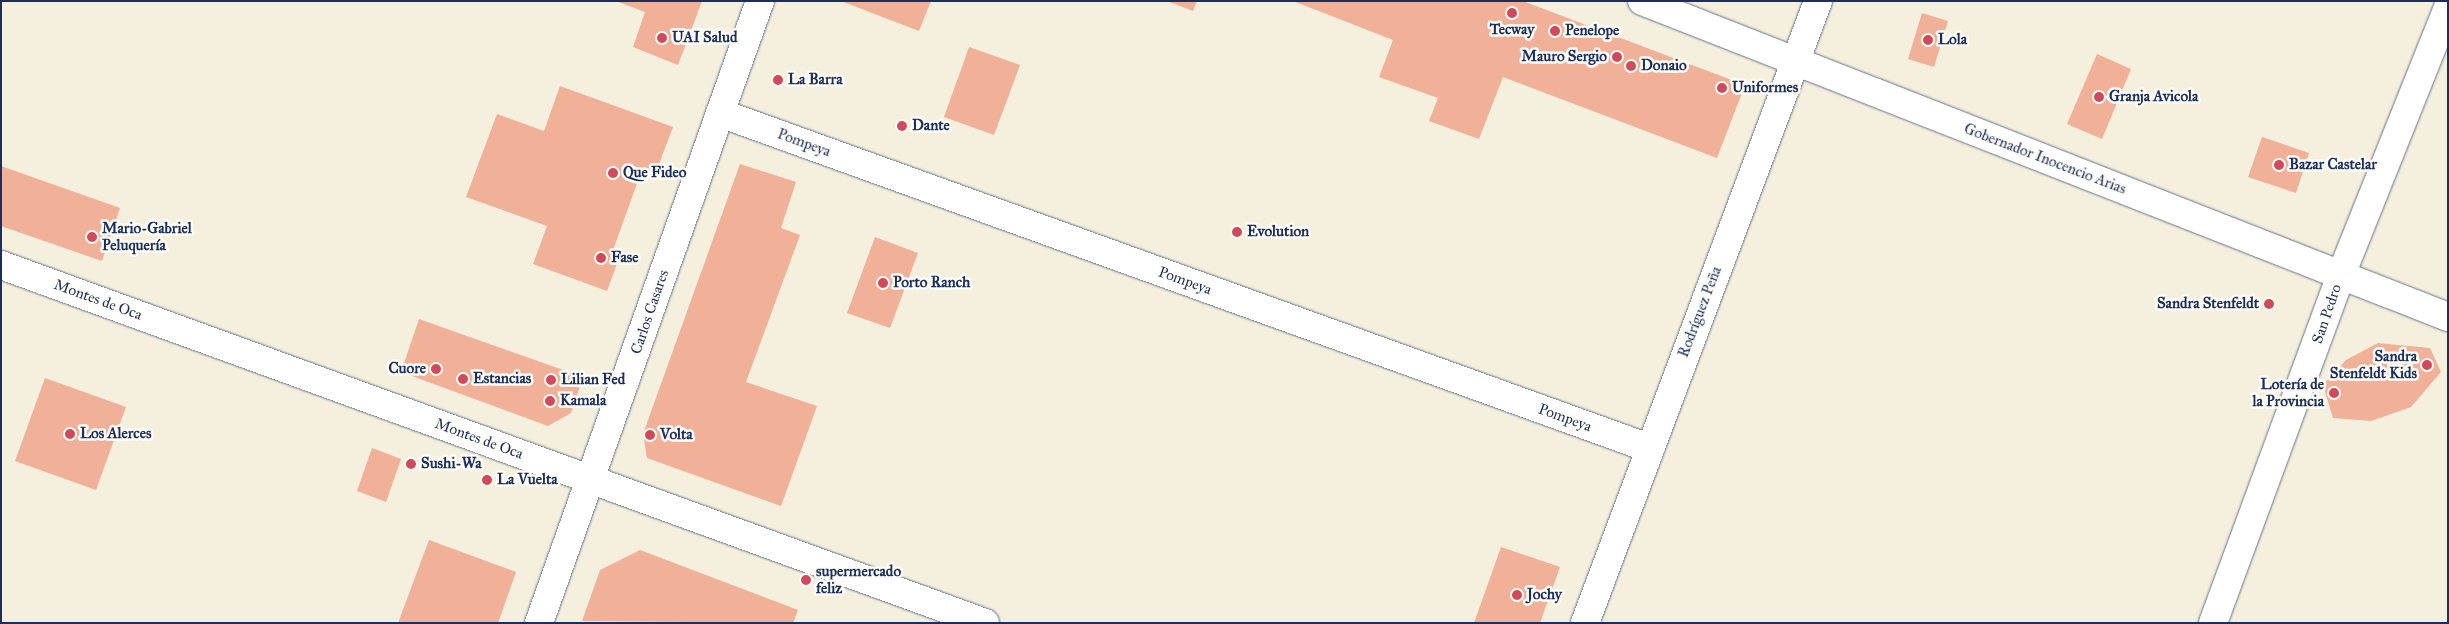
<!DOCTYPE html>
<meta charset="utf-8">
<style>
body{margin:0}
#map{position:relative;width:2449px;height:624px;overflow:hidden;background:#f4f0dd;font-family:"IM FELL Great Primer",serif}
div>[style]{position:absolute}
.building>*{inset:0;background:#f1b098}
.roads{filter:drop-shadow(0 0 1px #67738a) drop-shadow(0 0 1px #67738a)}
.minor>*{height:28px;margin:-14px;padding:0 14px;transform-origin:14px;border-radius:14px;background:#fff}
.tertiary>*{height:28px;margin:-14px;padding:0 14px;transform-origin:14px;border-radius:14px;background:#fff}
.dots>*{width:14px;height:14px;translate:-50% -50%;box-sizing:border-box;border:2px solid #fdfcf7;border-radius:50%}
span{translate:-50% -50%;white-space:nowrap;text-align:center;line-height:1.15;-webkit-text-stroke:5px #fdfcf7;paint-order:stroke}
.poi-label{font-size:15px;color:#1b2f5e;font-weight:700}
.left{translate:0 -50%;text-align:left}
.right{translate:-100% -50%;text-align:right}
.street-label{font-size:15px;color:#1b2f5e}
.frame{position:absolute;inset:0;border:2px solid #1b2f5e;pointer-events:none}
</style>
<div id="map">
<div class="building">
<div style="clip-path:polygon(616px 1px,702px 1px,678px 65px,633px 47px,645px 12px)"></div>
<div style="clip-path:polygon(841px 1px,931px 1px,919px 31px)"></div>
<div style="clip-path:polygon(1167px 1px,1197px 1px,1193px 11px)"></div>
<div style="clip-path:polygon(1293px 1px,1523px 1px,1745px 85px,1717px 158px,1503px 77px,1479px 139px,1429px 121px,1438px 98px,1379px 77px,1393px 40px)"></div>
<div style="clip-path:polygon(1922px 13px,1948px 21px,1934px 67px,1908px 59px)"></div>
<div style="clip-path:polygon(969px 47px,1020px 65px,994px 135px,944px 117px)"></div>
<div style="clip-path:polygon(2097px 54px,2131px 69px,2102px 139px,2067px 124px)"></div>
<div style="clip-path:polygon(560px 86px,673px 127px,656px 172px,643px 167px,613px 250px,621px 253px,607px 291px,533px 264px,547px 226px,466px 197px,497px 114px,544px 131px)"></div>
<div style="clip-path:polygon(2262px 137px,2309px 153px,2296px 193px,2248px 177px)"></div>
<div style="clip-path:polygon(740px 164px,796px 182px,781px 228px,800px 235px,746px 382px,817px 406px,781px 506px,647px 458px,643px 434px)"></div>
<div style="clip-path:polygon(1px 166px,120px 208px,102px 261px,1px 226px)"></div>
<div style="clip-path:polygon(875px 237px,918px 253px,890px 328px,847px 313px)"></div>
<div style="clip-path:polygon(419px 319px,583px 377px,571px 413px,548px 426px,401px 372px)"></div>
<div style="clip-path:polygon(2378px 343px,2430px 348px,2441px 372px,2411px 407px,2371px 421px,2333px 418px,2323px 385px,2346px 360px)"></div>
<div style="clip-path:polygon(45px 378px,126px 407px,96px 490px,15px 461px)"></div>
<div style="clip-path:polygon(372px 448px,401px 459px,386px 502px,357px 491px)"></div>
<div style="clip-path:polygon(429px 540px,516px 572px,498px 623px,398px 623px)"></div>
<div style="clip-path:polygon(1501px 547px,1560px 567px,1540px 623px,1474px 623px)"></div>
<div style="clip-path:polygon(640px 550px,798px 610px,793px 623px,582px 621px,600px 570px)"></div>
</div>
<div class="roads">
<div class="minor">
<div style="left:720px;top:113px;width:988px;rotate:19.83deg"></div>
<div style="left:1px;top:265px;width:1047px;rotate:19.99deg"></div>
<div style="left:539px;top:623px;width:660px;rotate:-70.44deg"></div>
<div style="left:1585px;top:623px;width:664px;rotate:-69.46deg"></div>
<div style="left:2213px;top:623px;width:371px;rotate:-69.8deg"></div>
<div style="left:2341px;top:275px;width:289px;rotate:-68.2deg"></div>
</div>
<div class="tertiary">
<div style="left:1642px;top:1px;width:866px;rotate:21.41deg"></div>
</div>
</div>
<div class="dots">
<div style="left:1512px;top:13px;background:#d1495b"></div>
<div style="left:1555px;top:31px;background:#d1495b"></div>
<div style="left:662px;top:38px;background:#d1495b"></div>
<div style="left:1928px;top:40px;background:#d1495b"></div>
<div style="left:1617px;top:57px;background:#d1495b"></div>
<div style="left:1631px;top:66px;background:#d1495b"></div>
<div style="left:778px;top:80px;background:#d1495b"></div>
<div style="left:1722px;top:88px;background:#d1495b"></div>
<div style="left:2099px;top:97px;background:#d1495b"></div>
<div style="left:902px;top:126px;background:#d1495b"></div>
<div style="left:2279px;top:165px;background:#d1495b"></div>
<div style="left:613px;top:173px;background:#d1495b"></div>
<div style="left:1237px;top:232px;background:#d1495b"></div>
<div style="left:92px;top:237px;background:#d1495b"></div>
<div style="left:601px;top:258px;background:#d1495b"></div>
<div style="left:883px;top:283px;background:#d1495b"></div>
<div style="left:2269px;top:304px;background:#d1495b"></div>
<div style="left:2427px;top:365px;background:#d1495b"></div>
<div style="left:436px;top:369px;background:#d1495b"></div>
<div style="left:463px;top:379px;background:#d1495b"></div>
<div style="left:551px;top:380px;background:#d1495b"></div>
<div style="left:2334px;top:393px;background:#d1495b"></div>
<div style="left:550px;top:401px;background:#d1495b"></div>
<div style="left:70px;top:434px;background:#d1495b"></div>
<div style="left:650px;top:435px;background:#d1495b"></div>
<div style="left:411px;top:464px;background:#d1495b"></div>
<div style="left:487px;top:480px;background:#d1495b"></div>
<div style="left:806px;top:580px;background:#d1495b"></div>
<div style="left:1517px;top:595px;background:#d1495b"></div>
</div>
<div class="poi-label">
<span style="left:1512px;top:30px">Tecway</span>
<span class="left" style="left:1565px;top:31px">Penelope</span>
<span class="left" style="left:672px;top:38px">UAI Salud</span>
<span class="left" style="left:1938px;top:40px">Lola</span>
<span class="right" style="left:1607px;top:57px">Mauro Sergio</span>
<span class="left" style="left:1641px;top:66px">Donaio</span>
<span class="left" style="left:788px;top:80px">La Barra</span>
<span class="left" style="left:1732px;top:88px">Uniformes</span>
<span class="left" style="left:2109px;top:97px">Granja Avicola</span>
<span class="left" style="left:912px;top:126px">Dante</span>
<span class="left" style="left:2289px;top:165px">Bazar Castelar</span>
<span class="left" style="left:623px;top:173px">Que Fideo</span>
<span class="left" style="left:102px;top:237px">Mario-Gabriel<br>Peluquería</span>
<span class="left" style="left:1247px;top:232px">Evolution</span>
<span class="left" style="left:611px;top:258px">Fase</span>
<span class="left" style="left:893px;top:283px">Porto Ranch</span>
<span class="right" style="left:2259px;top:304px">Sandra Stenfeldt</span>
<span class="right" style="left:2417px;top:365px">Sandra<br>Stenfeldt Kids</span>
<span class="right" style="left:426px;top:369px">Cuore</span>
<span class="left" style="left:473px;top:379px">Estancias</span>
<span class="left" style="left:561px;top:380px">Lilian Fed</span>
<span class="right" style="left:2324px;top:393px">Lotería de<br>la Provincia</span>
<span class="left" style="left:560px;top:401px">Kamala</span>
<span class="left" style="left:80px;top:434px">Los Alerces</span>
<span class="left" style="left:660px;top:435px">Volta</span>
<span class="left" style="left:421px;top:464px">Sushi-Wa</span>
<span class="left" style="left:497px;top:480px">La Vuelta</span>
<span class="left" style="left:816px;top:580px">supermercado<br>feliz</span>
<span class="left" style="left:1527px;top:595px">Jochy</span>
</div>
<div class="street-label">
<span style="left:804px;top:143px;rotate:20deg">Pompeya</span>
<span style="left:2045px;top:159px;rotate:21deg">Gobernador Inocencio Arias</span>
<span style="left:1185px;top:281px;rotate:20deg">Pompeya</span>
<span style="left:98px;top:300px;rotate:20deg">Montes de Oca</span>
<span style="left:650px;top:312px;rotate:-71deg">Carlos Casares</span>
<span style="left:1700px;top:312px;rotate:-69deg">Rodríguez Peña</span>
<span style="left:2327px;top:314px;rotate:-71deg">San Pedro</span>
<span style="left:1565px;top:418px;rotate:20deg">Pompeya</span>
<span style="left:479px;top:439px;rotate:20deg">Montes de Oca</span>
</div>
<div class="frame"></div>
</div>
